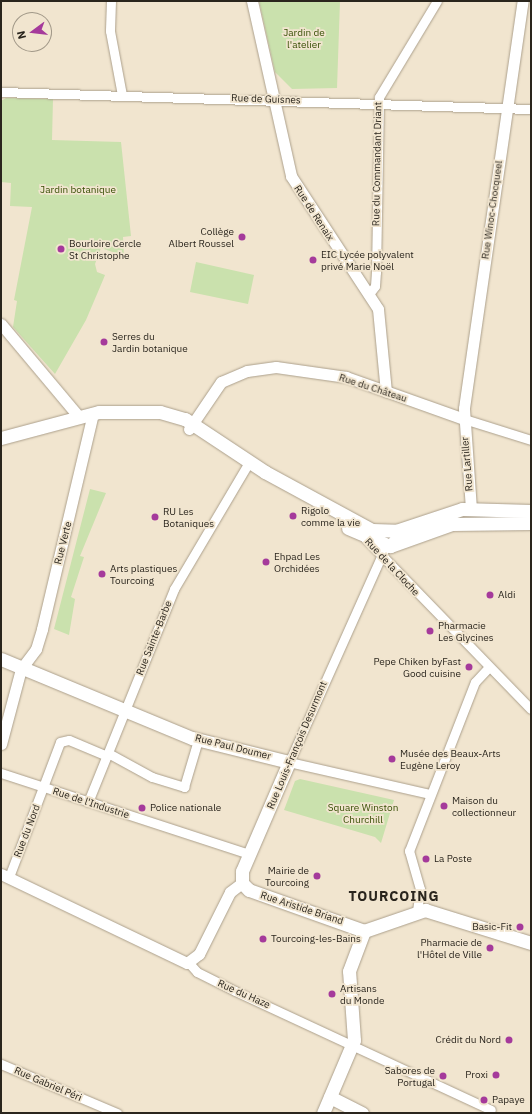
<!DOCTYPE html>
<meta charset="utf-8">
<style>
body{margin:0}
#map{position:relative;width:532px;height:1114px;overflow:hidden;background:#f1e5cf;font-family:"IBM Plex Sans",sans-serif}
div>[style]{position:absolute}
.green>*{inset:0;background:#cae1ad}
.roads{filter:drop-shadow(0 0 1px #aca08c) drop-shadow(0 0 1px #aca08c)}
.minor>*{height:9px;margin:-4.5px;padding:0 4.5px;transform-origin:4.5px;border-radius:4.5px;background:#fff}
.tertiary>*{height:11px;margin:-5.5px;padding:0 5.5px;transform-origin:5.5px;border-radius:5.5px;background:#fff}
.secondary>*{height:13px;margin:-6.5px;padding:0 6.5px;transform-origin:6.5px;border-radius:6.5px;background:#fff}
.dots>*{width:11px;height:11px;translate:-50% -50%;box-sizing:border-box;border:2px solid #f1e5cf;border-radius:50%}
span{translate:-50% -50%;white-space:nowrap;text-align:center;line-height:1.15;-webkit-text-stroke:3.5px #f1e5cf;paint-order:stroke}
.park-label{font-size:10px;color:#374e04}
.street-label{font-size:10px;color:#2a251d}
.poi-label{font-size:10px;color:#2a251d}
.right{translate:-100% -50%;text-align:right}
.left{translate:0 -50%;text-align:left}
.district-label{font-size:14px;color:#2a251d;font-weight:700;letter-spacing:1px}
.frame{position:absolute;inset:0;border:2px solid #2a251d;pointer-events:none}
.north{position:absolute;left:12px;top:12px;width:40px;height:40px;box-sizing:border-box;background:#f1e5cf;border:1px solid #a19888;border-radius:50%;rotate:255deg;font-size:11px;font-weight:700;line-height:16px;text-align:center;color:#2a251d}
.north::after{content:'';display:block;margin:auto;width:14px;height:18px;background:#a53a9b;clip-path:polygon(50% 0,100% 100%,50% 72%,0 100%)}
</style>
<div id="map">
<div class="green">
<div style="clip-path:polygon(259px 1px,340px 1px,337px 88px,292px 89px,275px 72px)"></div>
<div style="clip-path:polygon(6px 98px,53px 99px,52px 140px,121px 142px,131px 236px,123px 237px,124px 256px,101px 248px,95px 264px,97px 272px,105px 275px,103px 280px,86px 320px,55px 374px,13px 327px,17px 301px,14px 300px,32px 207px,10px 206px,11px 183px,1px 182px,1px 101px)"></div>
<div style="clip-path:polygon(196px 262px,254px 275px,248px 304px,190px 292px)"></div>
<div style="clip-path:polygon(90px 489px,106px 493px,80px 556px,84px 557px,71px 597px,75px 599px,69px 635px,54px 629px)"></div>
<div style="clip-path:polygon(300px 779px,394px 800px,381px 843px,375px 837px,284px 810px,295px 781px)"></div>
</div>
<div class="roads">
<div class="minor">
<div style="left:111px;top:1px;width:30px;rotate:92deg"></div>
<div style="left:110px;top:31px;width:65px;rotate:79.4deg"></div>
<div style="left:1px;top:92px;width:530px;rotate:1.84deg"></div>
<div style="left:369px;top:294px;width:10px;rotate:-53deg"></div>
<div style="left:375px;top:286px;width:14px;rotate:-86deg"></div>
<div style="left:376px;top:272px;width:175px;rotate:-89deg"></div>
<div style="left:379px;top:97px;width:112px;rotate:-58.9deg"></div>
<div style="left:464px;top:419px;width:70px;rotate:17.4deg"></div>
<div style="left:402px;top:530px;width:27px;rotate:132deg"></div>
<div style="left:384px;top:550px;width:232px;rotate:114.1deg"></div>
<div style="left:289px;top:762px;width:145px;rotate:12.8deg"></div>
<div style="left:365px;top:538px;width:238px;rotate:45.9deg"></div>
<div style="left:108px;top:753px;width:50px;rotate:28.6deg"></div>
<div style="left:152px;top:777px;width:34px;rotate:17deg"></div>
<div style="left:184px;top:787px;width:49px;rotate:-73.4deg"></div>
<div style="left:1px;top:773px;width:261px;rotate:18.1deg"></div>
<div style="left:88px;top:802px;width:230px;rotate:-68deg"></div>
<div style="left:174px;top:589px;width:147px;rotate:-59.4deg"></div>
<div style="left:9px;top:877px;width:144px;rotate:-69.3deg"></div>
<div style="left:60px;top:742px;width:9px;rotate:-13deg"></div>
<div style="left:69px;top:740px;width:41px;rotate:22.8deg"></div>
<div style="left:417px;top:911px;width:22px;rotate:-82deg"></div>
<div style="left:420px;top:889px;width:40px;rotate:-106deg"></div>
<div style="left:409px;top:851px;width:181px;rotate:-68.7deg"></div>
<div style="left:475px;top:682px;width:19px;rotate:-47deg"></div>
<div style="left:189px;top:963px;width:12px;rotate:48deg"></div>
<div style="left:197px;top:972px;width:42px;rotate:26.6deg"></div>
<div style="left:235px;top:991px;width:282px;rotate:24.9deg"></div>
<div style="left:1px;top:1064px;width:126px;rotate:22.9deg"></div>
</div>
<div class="tertiary">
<div style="left:252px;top:1px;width:179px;rotate:77.4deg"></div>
<div style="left:291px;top:176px;width:159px;rotate:56.8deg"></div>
<div style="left:378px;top:309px;width:83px;rotate:84.5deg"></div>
<div style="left:1px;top:324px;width:121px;rotate:50deg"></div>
<div style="left:189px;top:429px;width:57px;rotate:-55.8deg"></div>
<div style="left:221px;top:382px;width:28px;rotate:-23deg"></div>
<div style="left:247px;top:371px;width:29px;rotate:-8deg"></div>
<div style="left:276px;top:367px;width:71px;rotate:8.1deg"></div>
<div style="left:346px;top:377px;width:125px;rotate:19.6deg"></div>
<div style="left:471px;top:509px;width:101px;rotate:-94deg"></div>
<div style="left:464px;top:408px;width:411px;rotate:-81.8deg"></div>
<div style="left:1px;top:744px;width:78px;rotate:-75.1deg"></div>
<div style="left:21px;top:669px;width:25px;rotate:-53deg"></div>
<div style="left:36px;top:649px;width:21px;rotate:-73deg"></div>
<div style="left:42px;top:629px;width:222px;rotate:-76.7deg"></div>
<div style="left:1px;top:874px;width:206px;rotate:25.6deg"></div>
<div style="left:187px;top:963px;width:15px;rotate:-37deg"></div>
<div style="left:199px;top:954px;width:69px;rotate:-63.4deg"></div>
<div style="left:230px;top:892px;width:15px;rotate:-37deg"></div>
</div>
<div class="secondary">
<div style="left:1px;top:438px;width:101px;rotate:-14.9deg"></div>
<div style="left:99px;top:412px;width:61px"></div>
<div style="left:160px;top:412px;width:26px;rotate:16deg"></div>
<div style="left:185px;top:419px;width:96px;rotate:33.5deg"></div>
<div style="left:265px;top:472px;width:122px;rotate:28.5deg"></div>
<div style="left:372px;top:530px;width:24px;rotate:2deg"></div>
<div style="left:396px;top:531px;width:70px;rotate:-18.4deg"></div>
<div style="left:462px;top:509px;width:69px;rotate:1.7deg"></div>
<div style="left:348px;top:528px;width:46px;rotate:23.2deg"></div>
<div style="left:390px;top:546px;width:66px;rotate:-19.5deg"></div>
<div style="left:452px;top:524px;width:79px;rotate:-0.7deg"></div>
<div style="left:1px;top:659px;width:207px;rotate:22.5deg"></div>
<div style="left:192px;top:738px;width:100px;rotate:13.9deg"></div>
<div style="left:289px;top:762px;width:119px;rotate:113.3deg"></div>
<div style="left:242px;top:871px;width:12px;rotate:90deg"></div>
<div style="left:242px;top:883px;width:10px;rotate:45deg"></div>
<div style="left:249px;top:890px;width:122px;rotate:19.6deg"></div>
<div style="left:364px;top:931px;width:65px;rotate:-19deg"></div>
<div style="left:425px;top:910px;width:111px;rotate:17.3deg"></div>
<div style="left:330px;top:1097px;width:36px;rotate:27deg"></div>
<div style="left:323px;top:1113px;width:79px;rotate:-67deg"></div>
<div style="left:354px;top:1040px;width:69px;rotate:-94.1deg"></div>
<div style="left:349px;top:971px;width:43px;rotate:-69.4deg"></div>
</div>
</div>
<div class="dots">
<div style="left:242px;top:237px;background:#a53a9b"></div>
<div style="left:61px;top:249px;background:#a53a9b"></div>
<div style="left:313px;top:260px;background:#a53a9b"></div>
<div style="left:104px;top:342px;background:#a53a9b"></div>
<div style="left:293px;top:516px;background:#a53a9b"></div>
<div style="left:155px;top:517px;background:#a53a9b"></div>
<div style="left:266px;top:562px;background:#a53a9b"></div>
<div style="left:102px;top:574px;background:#a53a9b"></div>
<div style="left:490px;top:595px;background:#a53a9b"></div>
<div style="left:430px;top:631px;background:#a53a9b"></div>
<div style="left:469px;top:667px;background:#a53a9b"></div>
<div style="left:392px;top:759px;background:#a53a9b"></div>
<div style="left:444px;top:806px;background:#a53a9b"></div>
<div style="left:142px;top:808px;background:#a53a9b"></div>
<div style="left:426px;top:859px;background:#a53a9b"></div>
<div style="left:317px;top:876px;background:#a53a9b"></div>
<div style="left:520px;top:927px;background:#a53a9b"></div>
<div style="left:263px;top:939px;background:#a53a9b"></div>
<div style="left:490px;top:948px;background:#a53a9b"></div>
<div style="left:332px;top:994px;background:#a53a9b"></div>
<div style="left:509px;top:1040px;background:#a53a9b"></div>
<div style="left:496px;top:1075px;background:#a53a9b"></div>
<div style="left:443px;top:1076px;background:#a53a9b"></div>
<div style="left:484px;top:1100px;background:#a53a9b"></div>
</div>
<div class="park-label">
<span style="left:304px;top:38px">Jardin de<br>l'atelier</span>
<span style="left:78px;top:190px">Jardin botanique</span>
<span style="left:363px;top:813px">Square Winston<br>Churchill</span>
</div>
<div class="street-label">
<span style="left:266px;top:99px;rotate:2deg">Rue de Guisnes</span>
<span style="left:377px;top:164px;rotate:-89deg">Rue du Commandant Driant</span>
<span style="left:492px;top:210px;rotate:-82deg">Rue Winoc-Chocqueel</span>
<span style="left:314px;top:213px;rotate:57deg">Rue de Renaix</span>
<span style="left:373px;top:388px;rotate:18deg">Rue du Château</span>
<span style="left:467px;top:464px;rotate:-95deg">Rue Lartiller</span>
<span style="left:63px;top:543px;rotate:-76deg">Rue Verte</span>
<span style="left:392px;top:567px;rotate:47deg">Rue de la Cloche</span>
<span style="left:154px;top:638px;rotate:-68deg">Rue Sainte-Barbe</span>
<span style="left:297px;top:745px;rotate:-67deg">Rue Louis-François Desurmont</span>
<span style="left:233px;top:747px;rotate:14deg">Rue Paul Doumer</span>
<span style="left:91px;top:803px;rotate:18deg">Rue de l'Industrie</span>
<span style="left:27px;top:831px;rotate:-69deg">Rue du Nord</span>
<span style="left:302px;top:908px;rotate:18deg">Rue Aristide Briand</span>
<span style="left:244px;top:994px;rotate:24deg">Rue du Haze</span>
<span style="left:48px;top:1084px;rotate:23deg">Rue Gabriel Péri</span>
</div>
<div class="poi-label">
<span class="right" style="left:234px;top:237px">Collège<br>Albert Roussel</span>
<span class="left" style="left:69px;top:249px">Bourloire Cercle<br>St Christophe</span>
<span class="left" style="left:321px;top:260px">EIC Lycée polyvalent<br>privé Marie Noël</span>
<span class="left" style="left:112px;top:342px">Serres du<br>Jardin botanique</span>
<span class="left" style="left:301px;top:516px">Rigolo<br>comme la vie</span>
<span class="left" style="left:163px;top:517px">RU Les<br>Botaniques</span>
<span class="left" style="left:274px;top:562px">Ehpad Les<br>Orchidées</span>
<span class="left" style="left:110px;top:574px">Arts plastiques<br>Tourcoing</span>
<span class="left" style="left:498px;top:595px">Aldi</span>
<span class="left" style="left:438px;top:631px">Pharmacie<br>Les Glycines</span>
<span class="right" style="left:461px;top:667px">Pepe Chiken byFast<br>Good cuisine</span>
<span class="left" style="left:400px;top:759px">Musée des Beaux-Arts<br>Eugène Leroy</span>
<span class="left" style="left:452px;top:806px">Maison du<br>collectionneur</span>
<span class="left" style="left:150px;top:808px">Police nationale</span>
<span class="left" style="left:434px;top:859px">La Poste</span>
<span class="right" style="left:309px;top:876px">Mairie de<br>Tourcoing</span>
<span class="right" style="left:512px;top:927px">Basic-Fit</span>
<span class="left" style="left:271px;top:939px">Tourcoing-les-Bains</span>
<span class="right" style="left:482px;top:948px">Pharmacie de<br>l'Hôtel de Ville</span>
<span class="left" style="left:340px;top:994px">Artisans<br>du Monde</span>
<span class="right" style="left:501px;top:1040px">Crédit du Nord</span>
<span class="right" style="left:435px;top:1076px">Sabores de<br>Portugal</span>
<span class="right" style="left:488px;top:1075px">Proxi</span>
<span class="left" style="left:492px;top:1100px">Papaye</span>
</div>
<div class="district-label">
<span style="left:394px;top:896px">TOURCOING</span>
</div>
<div class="frame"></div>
<div class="north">N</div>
</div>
